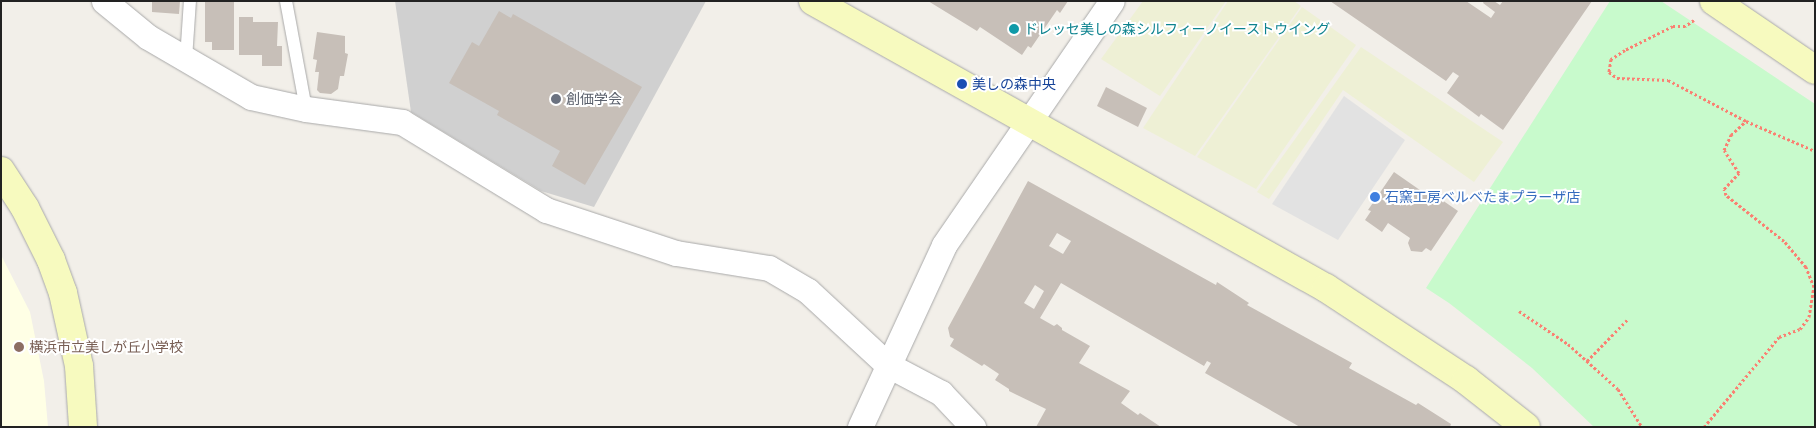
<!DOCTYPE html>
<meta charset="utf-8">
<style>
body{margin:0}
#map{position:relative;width:1816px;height:428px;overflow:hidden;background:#f2efe9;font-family:Manrope,"Noto Sans JP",sans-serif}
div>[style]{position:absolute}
.education>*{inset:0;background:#ffffe5}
.religious>*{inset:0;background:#d0d0d0}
.farmland>*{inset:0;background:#eef0d5}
.park>*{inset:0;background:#c8facc}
.parking>*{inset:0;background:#e2e2e2}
.building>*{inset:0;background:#c7bfb8}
.path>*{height:3px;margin-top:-1.5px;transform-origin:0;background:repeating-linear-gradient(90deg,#fa8072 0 2.5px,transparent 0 5px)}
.roads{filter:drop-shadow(0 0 1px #a9a9a9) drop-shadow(0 0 1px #a9a9a9)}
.lane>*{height:12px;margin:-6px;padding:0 6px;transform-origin:6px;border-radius:6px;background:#fff}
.street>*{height:25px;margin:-12.5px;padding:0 12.5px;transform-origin:12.5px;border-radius:12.5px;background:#fff}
.secondary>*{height:28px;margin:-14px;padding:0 14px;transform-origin:14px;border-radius:14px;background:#f7fabf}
.dots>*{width:14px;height:14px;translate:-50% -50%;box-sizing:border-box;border:2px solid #fff;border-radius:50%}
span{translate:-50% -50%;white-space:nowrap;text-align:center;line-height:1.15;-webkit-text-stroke:4px #fff;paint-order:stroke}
.culture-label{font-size:14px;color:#0d838f}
.left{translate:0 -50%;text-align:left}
.transit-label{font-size:14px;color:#164399}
.worship-label{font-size:14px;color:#5b616d}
.shop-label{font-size:14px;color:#366cbe}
.education-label{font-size:14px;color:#785e54}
.frame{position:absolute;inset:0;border:2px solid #222;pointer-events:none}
</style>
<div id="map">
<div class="education">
<div style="clip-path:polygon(1px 255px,30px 312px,44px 381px,48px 427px,1px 427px)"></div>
</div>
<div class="religious">
<div style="clip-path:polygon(395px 1px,706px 1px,594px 207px,541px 191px,411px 112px)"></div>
</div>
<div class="farmland">
<div style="clip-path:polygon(1143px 1px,1226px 1px,1160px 96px,1101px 59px)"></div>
<div style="clip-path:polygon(1228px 1px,1294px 1px,1301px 6px,1195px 156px,1143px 128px)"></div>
<div style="clip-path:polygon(1302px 7px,1356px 45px,1256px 189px,1197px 157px)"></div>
<div style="clip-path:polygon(1361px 47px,1503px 142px,1474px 182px,1343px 90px,1269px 199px,1257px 192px)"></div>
</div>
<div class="park">
<div style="clip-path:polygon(1610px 1px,1661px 1px,1815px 104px,1815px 427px,1594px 427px,1532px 368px,1449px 303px,1426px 288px)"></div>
</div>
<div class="parking">
<div style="clip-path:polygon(1344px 96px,1405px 140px,1338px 240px,1272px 204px)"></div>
</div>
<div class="building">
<div style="clip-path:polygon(152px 1px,180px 1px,179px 14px,152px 12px)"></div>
<div style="clip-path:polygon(205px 1px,234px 1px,234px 50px,212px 50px,212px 42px,205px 42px)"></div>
<div style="clip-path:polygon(928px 1px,1068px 1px,1060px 13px,1057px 10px,1031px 48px,1028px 46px,1022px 55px,980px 27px,977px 31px)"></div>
<div style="clip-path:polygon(1330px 1px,1466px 1px,1491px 18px,1495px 12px,1483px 3px,1484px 1px,1494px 1px,1500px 5px,1503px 1px,1592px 1px,1503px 130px,1481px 114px,1479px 117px,1447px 93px,1459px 76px,1453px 72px,1446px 81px)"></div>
<div style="clip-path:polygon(499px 11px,511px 18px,513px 14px,642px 87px,585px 185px,552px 166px,560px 151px,497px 115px,499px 111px,449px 83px,472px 42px,479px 46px)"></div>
<div style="clip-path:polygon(239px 17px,253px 17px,253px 22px,278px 22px,277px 46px,282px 46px,282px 66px,262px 66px,262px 55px,239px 55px)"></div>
<div style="clip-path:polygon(317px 32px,345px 36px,345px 53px,348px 54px,344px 76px,340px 76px,338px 89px,331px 94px,320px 93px,317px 90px,319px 72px,315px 72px,317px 60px,313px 59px)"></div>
<div style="clip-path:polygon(1106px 87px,1147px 108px,1138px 127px,1097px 106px)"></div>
<div style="clip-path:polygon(1394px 172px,1440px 204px,1442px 200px,1458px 211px,1431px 251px,1426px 248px,1422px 252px,1411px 251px,1408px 243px,1410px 238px,1388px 223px,1382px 232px,1365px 220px,1371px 211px,1368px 210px)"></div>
<div style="clip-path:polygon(evenodd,1028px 181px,1216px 285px,1217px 282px,1249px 303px,1247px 305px,1352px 363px,1349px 368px,1416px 405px,1418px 403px,1451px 424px,1450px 427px,1300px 427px,1205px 373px,1211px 363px,1207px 361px,1204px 366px,1061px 283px,1040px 318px,1054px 326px,1057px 324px,1062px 328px,1062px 330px,1090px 346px,1079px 363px,1130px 391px,1121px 403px,1138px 415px,1140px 413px,1161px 427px,1036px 427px,1046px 409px,1009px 391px,1009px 389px,995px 380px,999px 374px,984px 364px,982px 366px,950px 346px,954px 339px,950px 337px,948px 328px,1028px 181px,1057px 233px,1071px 241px,1063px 254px,1049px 246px,1057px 233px,1028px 181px,1035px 285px,1044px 291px,1034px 309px,1024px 303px,1035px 285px)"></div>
</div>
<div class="path">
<div style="left:1694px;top:20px;width:11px;rotate:146deg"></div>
<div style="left:1685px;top:26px;width:12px;rotate:180deg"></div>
<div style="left:1673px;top:26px;width:54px;rotate:153.4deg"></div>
<div style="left:1625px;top:50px;width:17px;rotate:147deg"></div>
<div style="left:1611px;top:59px;width:13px;rotate:99deg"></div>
<div style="left:1609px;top:72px;width:10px;rotate:37deg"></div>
<div style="left:1617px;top:78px;width:51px;rotate:2.2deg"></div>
<div style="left:1668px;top:80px;width:88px;rotate:27.7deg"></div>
<div style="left:1746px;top:121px;width:75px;rotate:23.5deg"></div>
<div style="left:1519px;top:311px;width:59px;rotate:34deg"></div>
<div style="left:1568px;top:344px;width:67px;rotate:42deg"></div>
<div style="left:1618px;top:389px;width:45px;rotate:57.7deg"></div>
<div style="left:1587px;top:361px;width:59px;rotate:-45.7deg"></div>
<div style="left:1704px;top:427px;width:117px;rotate:-50.2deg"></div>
<div style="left:1779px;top:337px;width:22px;rotate:-21deg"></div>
<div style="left:1800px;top:329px;width:15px;rotate:-53deg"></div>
<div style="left:1809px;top:317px;width:30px;rotate:-81deg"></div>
<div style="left:1814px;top:287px;width:22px;rotate:-112deg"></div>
<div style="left:1806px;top:267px;width:34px;rotate:-130deg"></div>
<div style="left:1784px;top:241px;width:74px;rotate:-141.6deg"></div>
<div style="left:1726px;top:195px;width:6px;rotate:-108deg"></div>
<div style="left:1724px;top:189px;width:22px;rotate:-47deg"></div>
<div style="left:1739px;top:173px;width:27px;rotate:-123deg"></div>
<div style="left:1724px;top:150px;width:17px;rotate:-65deg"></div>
<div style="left:1731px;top:135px;width:21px;rotate:-43deg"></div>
</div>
<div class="roads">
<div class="lane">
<div style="left:286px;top:1px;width:110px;rotate:79.5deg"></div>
<div style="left:186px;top:59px;width:58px;rotate:-86.1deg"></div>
</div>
<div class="street">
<div style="left:104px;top:1px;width:57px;rotate:39.3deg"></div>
<div style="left:148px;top:37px;width:119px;rotate:30.2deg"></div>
<div style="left:251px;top:97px;width:56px;rotate:12.3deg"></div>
<div style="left:306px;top:109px;width:97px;rotate:7.7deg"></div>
<div style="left:402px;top:122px;width:169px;rotate:31.4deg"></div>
<div style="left:546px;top:210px;width:137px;rotate:18.3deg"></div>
<div style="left:676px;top:253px;width:94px;rotate:9.2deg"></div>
<div style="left:769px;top:268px;width:45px;rotate:30.5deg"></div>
<div style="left:808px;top:291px;width:109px;rotate:42.8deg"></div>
<div style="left:888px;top:365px;width:60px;rotate:27.8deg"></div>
<div style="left:941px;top:393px;width:47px;rotate:46.7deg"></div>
<div style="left:860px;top:427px;width:200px;rotate:-65.2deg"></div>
<div style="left:944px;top:245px;width:296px;rotate:-55.5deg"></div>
</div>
<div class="secondary">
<div style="left:813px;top:1px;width:588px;rotate:29.23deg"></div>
<div style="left:1326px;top:288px;width:168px;rotate:33.3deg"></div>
<div style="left:1466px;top:380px;width:76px;rotate:38.1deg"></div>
<div style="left:1714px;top:1px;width:122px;rotate:34.3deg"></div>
<div style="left:1px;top:171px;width:44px;rotate:57deg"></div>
<div style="left:25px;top:208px;width:58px;rotate:63.4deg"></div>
<div style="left:51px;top:260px;width:35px;rotate:70deg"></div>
<div style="left:63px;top:293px;width:75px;rotate:77.6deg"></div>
<div style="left:79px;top:366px;width:61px;rotate:86.2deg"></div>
</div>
</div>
<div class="dots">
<div style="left:1014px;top:29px;background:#0f9aa8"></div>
<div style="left:962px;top:84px;background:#1a4fb4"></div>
<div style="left:556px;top:99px;background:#6b7280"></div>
<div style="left:1375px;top:197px;background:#3f7fe0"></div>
<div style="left:19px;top:347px;background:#8d6e63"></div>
</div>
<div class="culture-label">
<span class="left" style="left:1024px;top:29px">ドレッセ美しの森シルフィーノイーストウイング</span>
</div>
<div class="transit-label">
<span class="left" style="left:972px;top:84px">美しの森中央</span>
</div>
<div class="worship-label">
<span class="left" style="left:566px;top:99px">創価学会</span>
</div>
<div class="shop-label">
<span class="left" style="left:1385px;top:197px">石窯工房ベルベたまプラーザ店</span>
</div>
<div class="education-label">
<span class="left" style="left:29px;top:347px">横浜市立美しが丘小学校</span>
</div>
<div class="frame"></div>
</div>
